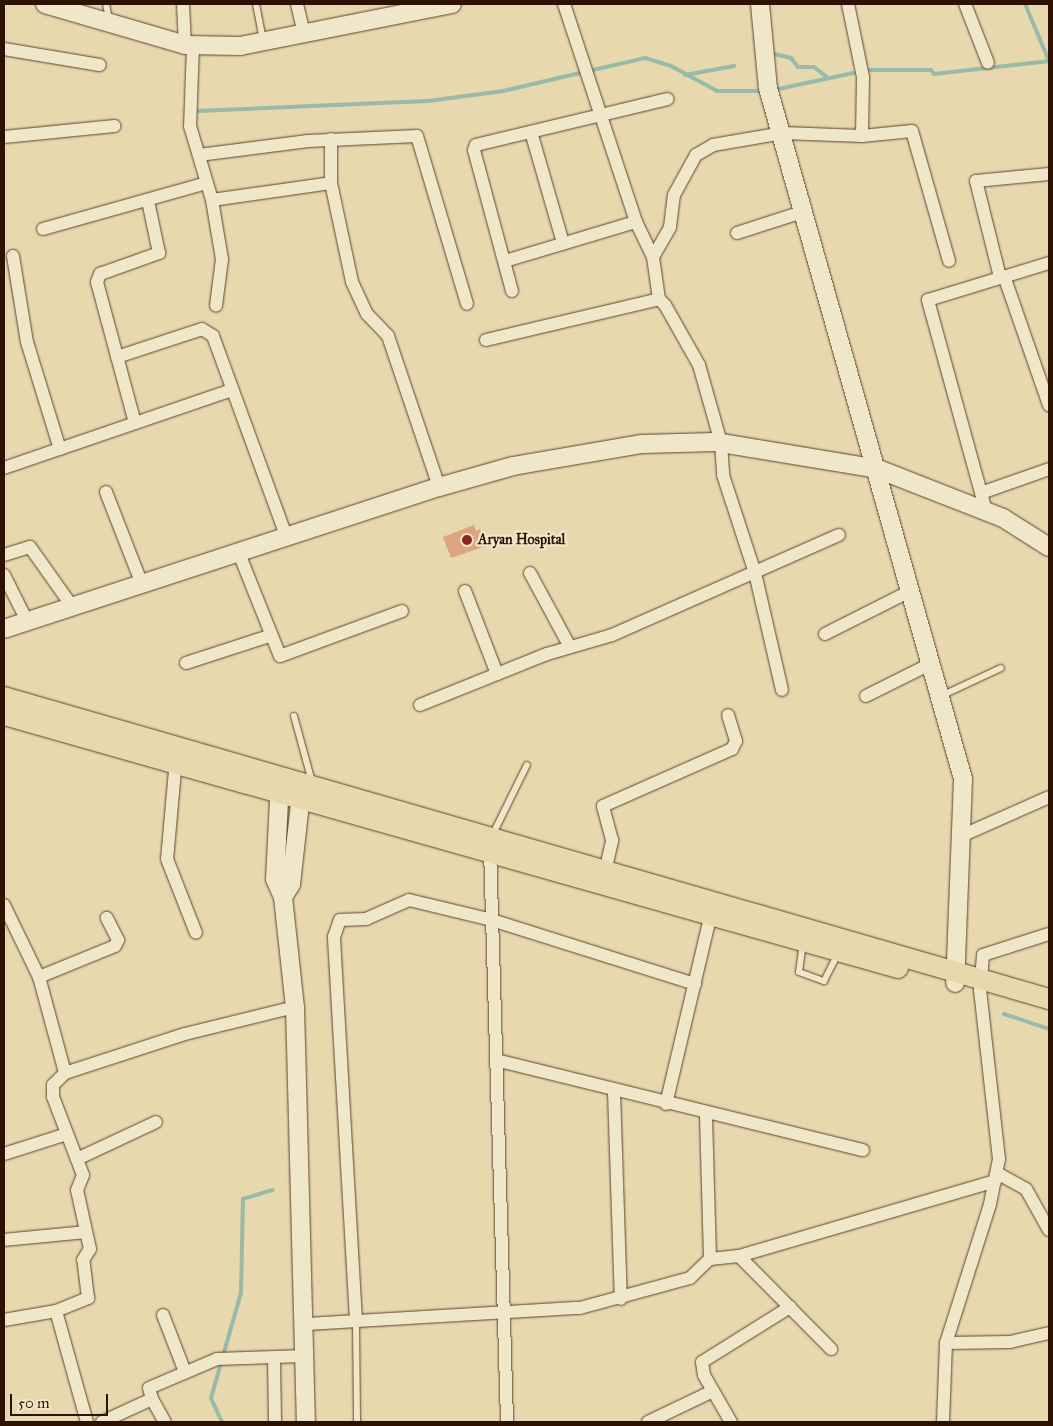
<!DOCTYPE html>
<style>
body{margin:0}
#map{position:relative;width:1053px;height:1426px;overflow:hidden;background:#e8d8ae;font-family:"IM FELL Great Primer",serif}
div>[style]{position:absolute}
.stream>*{height:4px;margin:-2px;padding:0 2px;transform-origin:2px;border-radius:2px;background:#97baa9}
.building>*{inset:0;background:#dda57d}
.roads{filter:drop-shadow(0 0 1px #5c432c) drop-shadow(0 0 1px #5c432c)}
.lane>*{height:6px;margin:-3px;padding:0 3px;transform-origin:3px;border-radius:3px;background:#f0e6ca}
.street>*{height:12px;margin:-6px;padding:0 6px;transform-origin:6px;border-radius:6px;background:#f0e6ca}
.secondary>*{height:18px;margin:-9px;padding:0 9px;transform-origin:9px;border-radius:9px;background:#f0e6ca}
.primary>*{height:20px;margin:-10px;padding:0 10px;transform-origin:10px;border-radius:10px;background:#e8d8ae}
.dots>*{width:14px;height:14px;translate:-50% -50%;box-sizing:border-box;border:2px solid #f0e6ca;border-radius:50%}
span{translate:-50% -50%;white-space:nowrap;text-align:center;line-height:1.15;-webkit-text-stroke:4.5px #f0e6ca;paint-order:stroke}
.poi-label{font-size:14px;color:#2e1100;font-weight:700}
.left{translate:0 -50%;text-align:left}
.frame{position:absolute;inset:0;border:5px solid #2e1100;pointer-events:none}
.scale{position:absolute;left:10px;top:1394px;width:98px;height:22px;box-sizing:border-box;border:2px solid #2e1100;border-top:0;padding-left:6px;font-size:15px;line-height:18px;white-space:nowrap;color:#2e1100;-webkit-text-stroke:4px #f0e6ca;paint-order:stroke}
</style>
<div id="map">
<div class="stream">
<div style="left:770px;top:53px;width:22px;rotate:13deg"></div>
<div style="left:791px;top:58px;width:11px;rotate:52deg"></div>
<div style="left:798px;top:67px;width:16px"></div>
<div style="left:814px;top:67px;width:16px;rotate:38deg"></div>
<div style="left:593px;top:70px;width:53px;rotate:-13deg"></div>
<div style="left:645px;top:58px;width:27px;rotate:17deg"></div>
<div style="left:671px;top:66px;width:52px;rotate:28.5deg"></div>
<div style="left:717px;top:91px;width:43px"></div>
<div style="left:870px;top:70px;width:61px"></div>
<div style="left:931px;top:70px;width:5px;rotate:53deg"></div>
<div style="left:934px;top:74px;width:116px;rotate:-6.4deg"></div>
<div style="left:1049px;top:61px;width:62px;rotate:-112.8deg"></div>
<div style="left:685px;top:75px;width:50px;rotate:-10.4deg"></div>
<div style="left:778px;top:89px;width:77px;rotate:-12deg"></div>
<div style="left:199px;top:111px;width:229px;rotate:-2.5deg"></div>
<div style="left:428px;top:101px;width:76px;rotate:-7.6deg"></div>
<div style="left:503px;top:91px;width:79px;rotate:-13.2deg"></div>
<div style="left:1004px;top:1014px;width:47px;rotate:18.4deg"></div>
<div style="left:222px;top:1422px;width:26px;rotate:-115deg"></div>
<div style="left:211px;top:1398px;width:109px;rotate:-74.1deg"></div>
<div style="left:241px;top:1293px;width:94px;rotate:-88.8deg"></div>
<div style="left:243px;top:1199px;width:31px;rotate:-17deg"></div>
</div>
<div class="building">
<div style="clip-path:polygon(474px 525px,476px 531px,480px 529px,486px 546px,451px 558px,443px 537px)"></div>
</div>
<div class="roads">
<div class="lane">
<div style="left:106px;top:4px;width:16px;rotate:79deg"></div>
<div style="left:256px;top:4px;width:36px;rotate:79deg"></div>
<div style="left:941px;top:696px;width:66px;rotate:-25deg"></div>
<div style="left:294px;top:716px;width:68px;rotate:74.7deg"></div>
<div style="left:492px;top:836px;width:79px;rotate:-63.8deg"></div>
<div style="left:803px;top:943px;width:29px;rotate:98deg"></div>
<div style="left:799px;top:972px;width:27px;rotate:20deg"></div>
<div style="left:824px;top:981px;width:31px;rotate:-63deg"></div>
<div style="left:356px;top:1321px;width:101px;rotate:89.4deg"></div>
</div>
<div class="street">
<div style="left:183px;top:4px;width:41px;rotate:87.2deg"></div>
<div style="left:297px;top:4px;width:31px;rotate:77deg"></div>
<div style="left:564px;top:4px;width:230px;rotate:71.7deg"></div>
<div style="left:636px;top:222px;width:39px;rotate:64deg"></div>
<div style="left:653px;top:257px;width:42px;rotate:81.9deg"></div>
<div style="left:848px;top:4px;width:75px;rotate:78.4deg"></div>
<div style="left:863px;top:77px;width:59px;rotate:91deg"></div>
<div style="left:965px;top:4px;width:63px;rotate:68.7deg"></div>
<div style="left:193px;top:46px;width:80px;rotate:92.1deg"></div>
<div style="left:190px;top:126px;width:77px;rotate:73.4deg"></div>
<div style="left:212px;top:200px;width:60px;rotate:80.4deg"></div>
<div style="left:222px;top:259px;width:47px;rotate:97.3deg"></div>
<div style="left:4px;top:49px;width:97px;rotate:9.5deg"></div>
<div style="left:531px;top:132px;width:116px;rotate:73.9deg"></div>
<div style="left:4px;top:137px;width:111px;rotate:-5.7deg"></div>
<div style="left:331px;top:139px;width:44px;rotate:90deg"></div>
<div style="left:331px;top:183px;width:101px;rotate:78deg"></div>
<div style="left:352px;top:282px;width:35px;rotate:65deg"></div>
<div style="left:367px;top:314px;width:30px;rotate:46deg"></div>
<div style="left:388px;top:336px;width:159px;rotate:71.3deg"></div>
<div style="left:199px;top:155px;width:110px;rotate:-7.3deg"></div>
<div style="left:308px;top:141px;width:109px;rotate:-2.6deg"></div>
<div style="left:417px;top:136px;width:175px;rotate:73.4deg"></div>
<div style="left:212px;top:200px;width:120px;rotate:-8.1deg"></div>
<div style="left:43px;top:229px;width:170px;rotate:-15.7deg"></div>
<div style="left:737px;top:233px;width:71px;rotate:-17.9deg"></div>
<div style="left:13px;top:256px;width:87px;rotate:80.8deg"></div>
<div style="left:27px;top:342px;width:112px;rotate:72.9deg"></div>
<div style="left:653px;top:257px;width:34px;rotate:-60deg"></div>
<div style="left:670px;top:227px;width:32px;rotate:-83deg"></div>
<div style="left:674px;top:195px;width:46px;rotate:-61.2deg"></div>
<div style="left:696px;top:155px;width:20px;rotate:-30deg"></div>
<div style="left:713px;top:145px;width:71px;rotate:-9.7deg"></div>
<div style="left:783px;top:133px;width:79px;rotate:2.2deg"></div>
<div style="left:862px;top:136px;width:50px;rotate:-5.7deg"></div>
<div style="left:912px;top:131px;width:135px;rotate:74.1deg"></div>
<div style="left:505px;top:261px;width:137px;rotate:-16.6deg"></div>
<div style="left:1004px;top:276px;width:137px;rotate:70.8deg"></div>
<div style="left:1000px;top:277px;width:99px;rotate:-104deg"></div>
<div style="left:976px;top:181px;width:73px;rotate:-5.5deg"></div>
<div style="left:512px;top:291px;width:146px;rotate:-105.1deg"></div>
<div style="left:474px;top:150px;width:5px;rotate:-68deg"></div>
<div style="left:476px;top:145px;width:197px;rotate:-13.5deg"></div>
<div style="left:486px;top:340px;width:178px;rotate:-13.3deg"></div>
<div style="left:659px;top:299px;width:8px;rotate:45deg"></div>
<div style="left:665px;top:305px;width:69px;rotate:60.5deg"></div>
<div style="left:699px;top:365px;width:81px;rotate:74.2deg"></div>
<div style="left:721px;top:443px;width:32px;rotate:86deg"></div>
<div style="left:723px;top:475px;width:103px;rotate:71.9deg"></div>
<div style="left:755px;top:573px;width:120px;rotate:77deg"></div>
<div style="left:117px;top:357px;width:89px;rotate:-18.2deg"></div>
<div style="left:202px;top:329px;width:13px;rotate:32deg"></div>
<div style="left:213px;top:336px;width:213px;rotate:69.9deg"></div>
<div style="left:135px;top:423px;width:146px;rotate:-105.1deg"></div>
<div style="left:97px;top:282px;width:9px;rotate:-69deg"></div>
<div style="left:100px;top:274px;width:63px;rotate:-19.6deg"></div>
<div style="left:159px;top:253px;width:53px;rotate:-101.9deg"></div>
<div style="left:4px;top:468px;width:241px;rotate:-18.9deg"></div>
<div style="left:106px;top:492px;width:97px;rotate:68.7deg"></div>
<div style="left:981px;top:493px;width:72px;rotate:-19.4deg"></div>
<div style="left:986px;top:511px;width:219px;rotate:-105.4deg"></div>
<div style="left:928px;top:300px;width:127px;rotate:-17deg"></div>
<div style="left:238px;top:551px;width:113px;rotate:68.2deg"></div>
<div style="left:280px;top:656px;width:130px;rotate:-20.2deg"></div>
<div style="left:4px;top:555px;width:27px;rotate:-17deg"></div>
<div style="left:30px;top:547px;width:72px;rotate:54.6deg"></div>
<div style="left:530px;top:573px;width:84px;rotate:61.6deg"></div>
<div style="left:4px;top:575px;width:51px;rotate:63.4deg"></div>
<div style="left:465px;top:591px;width:89px;rotate:68.9deg"></div>
<div style="left:825px;top:634px;width:93px;rotate:-26.8deg"></div>
<div style="left:186px;top:663px;width:90px;rotate:-18deg"></div>
<div style="left:866px;top:696px;width:72px;rotate:-26.6deg"></div>
<div style="left:420px;top:705px;width:137px;rotate:-21.9deg"></div>
<div style="left:547px;top:654px;width:68px;rotate:-16.3deg"></div>
<div style="left:612px;top:635px;width:248px;rotate:-23.8deg"></div>
<div style="left:176px;top:759px;width:100px;rotate:95.1deg"></div>
<div style="left:167px;top:859px;width:79px;rotate:68.6deg"></div>
<div style="left:961px;top:836px;width:96px;rotate:-23.9deg"></div>
<div style="left:490px;top:848px;width:574px;rotate:88.3deg"></div>
<div style="left:604px;top:876px;width:37px;rotate:-77deg"></div>
<div style="left:612px;top:840px;width:35px;rotate:-105deg"></div>
<div style="left:603px;top:806px;width:141px;rotate:-23.8deg"></div>
<div style="left:732px;top:749px;width:9px;rotate:-63deg"></div>
<div style="left:736px;top:741px;width:27px;rotate:-107deg"></div>
<div style="left:4px;top:905px;width:80px;rotate:64.1deg"></div>
<div style="left:39px;top:977px;width:99px;rotate:74.8deg"></div>
<div style="left:39px;top:977px;width:82px;rotate:-22.2deg"></div>
<div style="left:115px;top:946px;width:7px;rotate:-63deg"></div>
<div style="left:118px;top:940px;width:25px;rotate:-117deg"></div>
<div style="left:496px;top:1060px;width:378px;rotate:13.8deg"></div>
<div style="left:614px;top:1092px;width:207px;rotate:88.1deg"></div>
<div style="left:666px;top:1104px;width:199px;rotate:-76.7deg"></div>
<div style="left:4px;top:1154px;width:66px;rotate:-17.6deg"></div>
<div style="left:77px;top:1159px;width:87px;rotate:-25.1deg"></div>
<div style="left:997px;top:1173px;width:33px;rotate:29deg"></div>
<div style="left:1026px;top:1189px;width:47px;rotate:60.7deg"></div>
<div style="left:4px;top:1240px;width:82px;rotate:-5.6deg"></div>
<div style="left:739px;top:1256px;width:131px;rotate:45.3deg"></div>
<div style="left:710px;top:1259px;width:29px;rotate:-6deg"></div>
<div style="left:739px;top:1256px;width:267px;rotate:-16.3deg"></div>
<div style="left:56px;top:1311px;width:115px;rotate:74.4deg"></div>
<div style="left:163px;top:1315px;width:61px;rotate:68.9deg"></div>
<div style="left:4px;top:1320px;width:53px;rotate:-9.8deg"></div>
<div style="left:56px;top:1311px;width:35px;rotate:-22deg"></div>
<div style="left:88px;top:1298px;width:38px;rotate:-97deg"></div>
<div style="left:83px;top:1260px;width:13px;rotate:-58deg"></div>
<div style="left:90px;top:1249px;width:60px;rotate:-102.4deg"></div>
<div style="left:77px;top:1190px;width:16px;rotate:-68deg"></div>
<div style="left:83px;top:1175px;width:84px;rotate:-111deg"></div>
<div style="left:53px;top:1097px;width:12px;rotate:-90deg"></div>
<div style="left:53px;top:1085px;width:17px;rotate:-45deg"></div>
<div style="left:65px;top:1073px;width:126px;rotate:-18deg"></div>
<div style="left:185px;top:1034px;width:113px;rotate:-13.8deg"></div>
<div style="left:356px;top:1320px;width:384px;rotate:-93.3deg"></div>
<div style="left:334px;top:937px;width:18px;rotate:-71deg"></div>
<div style="left:340px;top:920px;width:26px;rotate:-2deg"></div>
<div style="left:366px;top:919px;width:47px;rotate:-23.8deg"></div>
<div style="left:409px;top:900px;width:85px;rotate:13.5deg"></div>
<div style="left:492px;top:920px;width:213px;rotate:17.5deg"></div>
<div style="left:307px;top:1324px;width:273px;rotate:-3.4deg"></div>
<div style="left:580px;top:1308px;width:114px;rotate:-15.3deg"></div>
<div style="left:690px;top:1278px;width:28px;rotate:-44deg"></div>
<div style="left:710px;top:1259px;width:146px;rotate:-91.6deg"></div>
<div style="left:946px;top:1343px;width:64px;rotate:-0.9deg"></div>
<div style="left:1010px;top:1342px;width:40px;rotate:-13deg"></div>
<div style="left:274px;top:1358px;width:64px;rotate:89.1deg"></div>
<div style="left:152px;top:1399px;width:26px;rotate:61deg"></div>
<div style="left:102px;top:1422px;width:55px;rotate:-24.7deg"></div>
<div style="left:152px;top:1399px;width:11px;rotate:-105deg"></div>
<div style="left:149px;top:1388px;width:74px;rotate:-23.1deg"></div>
<div style="left:217px;top:1359px;width:87px;rotate:-2deg"></div>
<div style="left:648px;top:1422px;width:72px;rotate:-25.5deg"></div>
<div style="left:731px;top:1422px;width:54px;rotate:-119.9deg"></div>
<div style="left:704px;top:1375px;width:13px;rotate:-99deg"></div>
<div style="left:702px;top:1362px;width:104px;rotate:-32deg"></div>
<div style="left:943px;top:1422px;width:79px;rotate:-87.8deg"></div>
<div style="left:946px;top:1343px;width:146px;rotate:-72.4deg"></div>
<div style="left:990px;top:1204px;width:46px;rotate:-78.7deg"></div>
<div style="left:999px;top:1159px;width:170px;rotate:-96.4deg"></div>
<div style="left:980px;top:990px;width:35px;rotate:-85deg"></div>
<div style="left:983px;top:955px;width:69px;rotate:-17.7deg"></div>
</div>
<div class="secondary">
<div style="left:45px;top:4px;width:146px;rotate:16.3deg"></div>
<div style="left:185px;top:45px;width:55px;rotate:1deg"></div>
<div style="left:240px;top:46px;width:216px;rotate:-11.2deg"></div>
<div style="left:760px;top:4px;width:84px;rotate:84.6deg"></div>
<div style="left:768px;top:88px;width:718px;rotate:74.24deg"></div>
<div style="left:963px;top:779px;width:204px;rotate:92.2deg"></div>
<div style="left:4px;top:629px;width:458px;rotate:-18.1deg"></div>
<div style="left:439px;top:487px;width:77px;rotate:-15.8deg"></div>
<div style="left:513px;top:466px;width:131px;rotate:-9.7deg"></div>
<div style="left:642px;top:444px;width:73px;rotate:-1.6deg"></div>
<div style="left:715px;top:442px;width:165px;rotate:9.4deg"></div>
<div style="left:878px;top:469px;width:134px;rotate:21.4deg"></div>
<div style="left:1003px;top:518px;width:54px;rotate:32.2deg"></div>
<div style="left:280px;top:781px;width:98px;rotate:92.9deg"></div>
<div style="left:275px;top:879px;width:20px;rotate:66deg"></div>
<div style="left:283px;top:897px;width:111px;rotate:83.8deg"></div>
<div style="left:295px;top:1007px;width:415px;rotate:88.5deg"></div>
<div style="left:283px;top:897px;width:15px;rotate:-58deg"></div>
<div style="left:291px;top:884px;width:99px;rotate:-83.6deg"></div>
</div>
<div class="primary">
<div style="left:4px;top:697px;width:1088px;rotate:16.12deg"></div>
<div style="left:4px;top:715px;width:929px;rotate:15.8deg"></div>
</div>
</div>
<div class="dots">
<div style="left:467px;top:540px;background:#8f2418"></div>
</div>
<div class="poi-label">
<span class="left" style="left:478px;top:540px">Aryan Hospital</span>
</div>
<div class="frame"></div>
<div class="scale">50 m</div>
</div>
